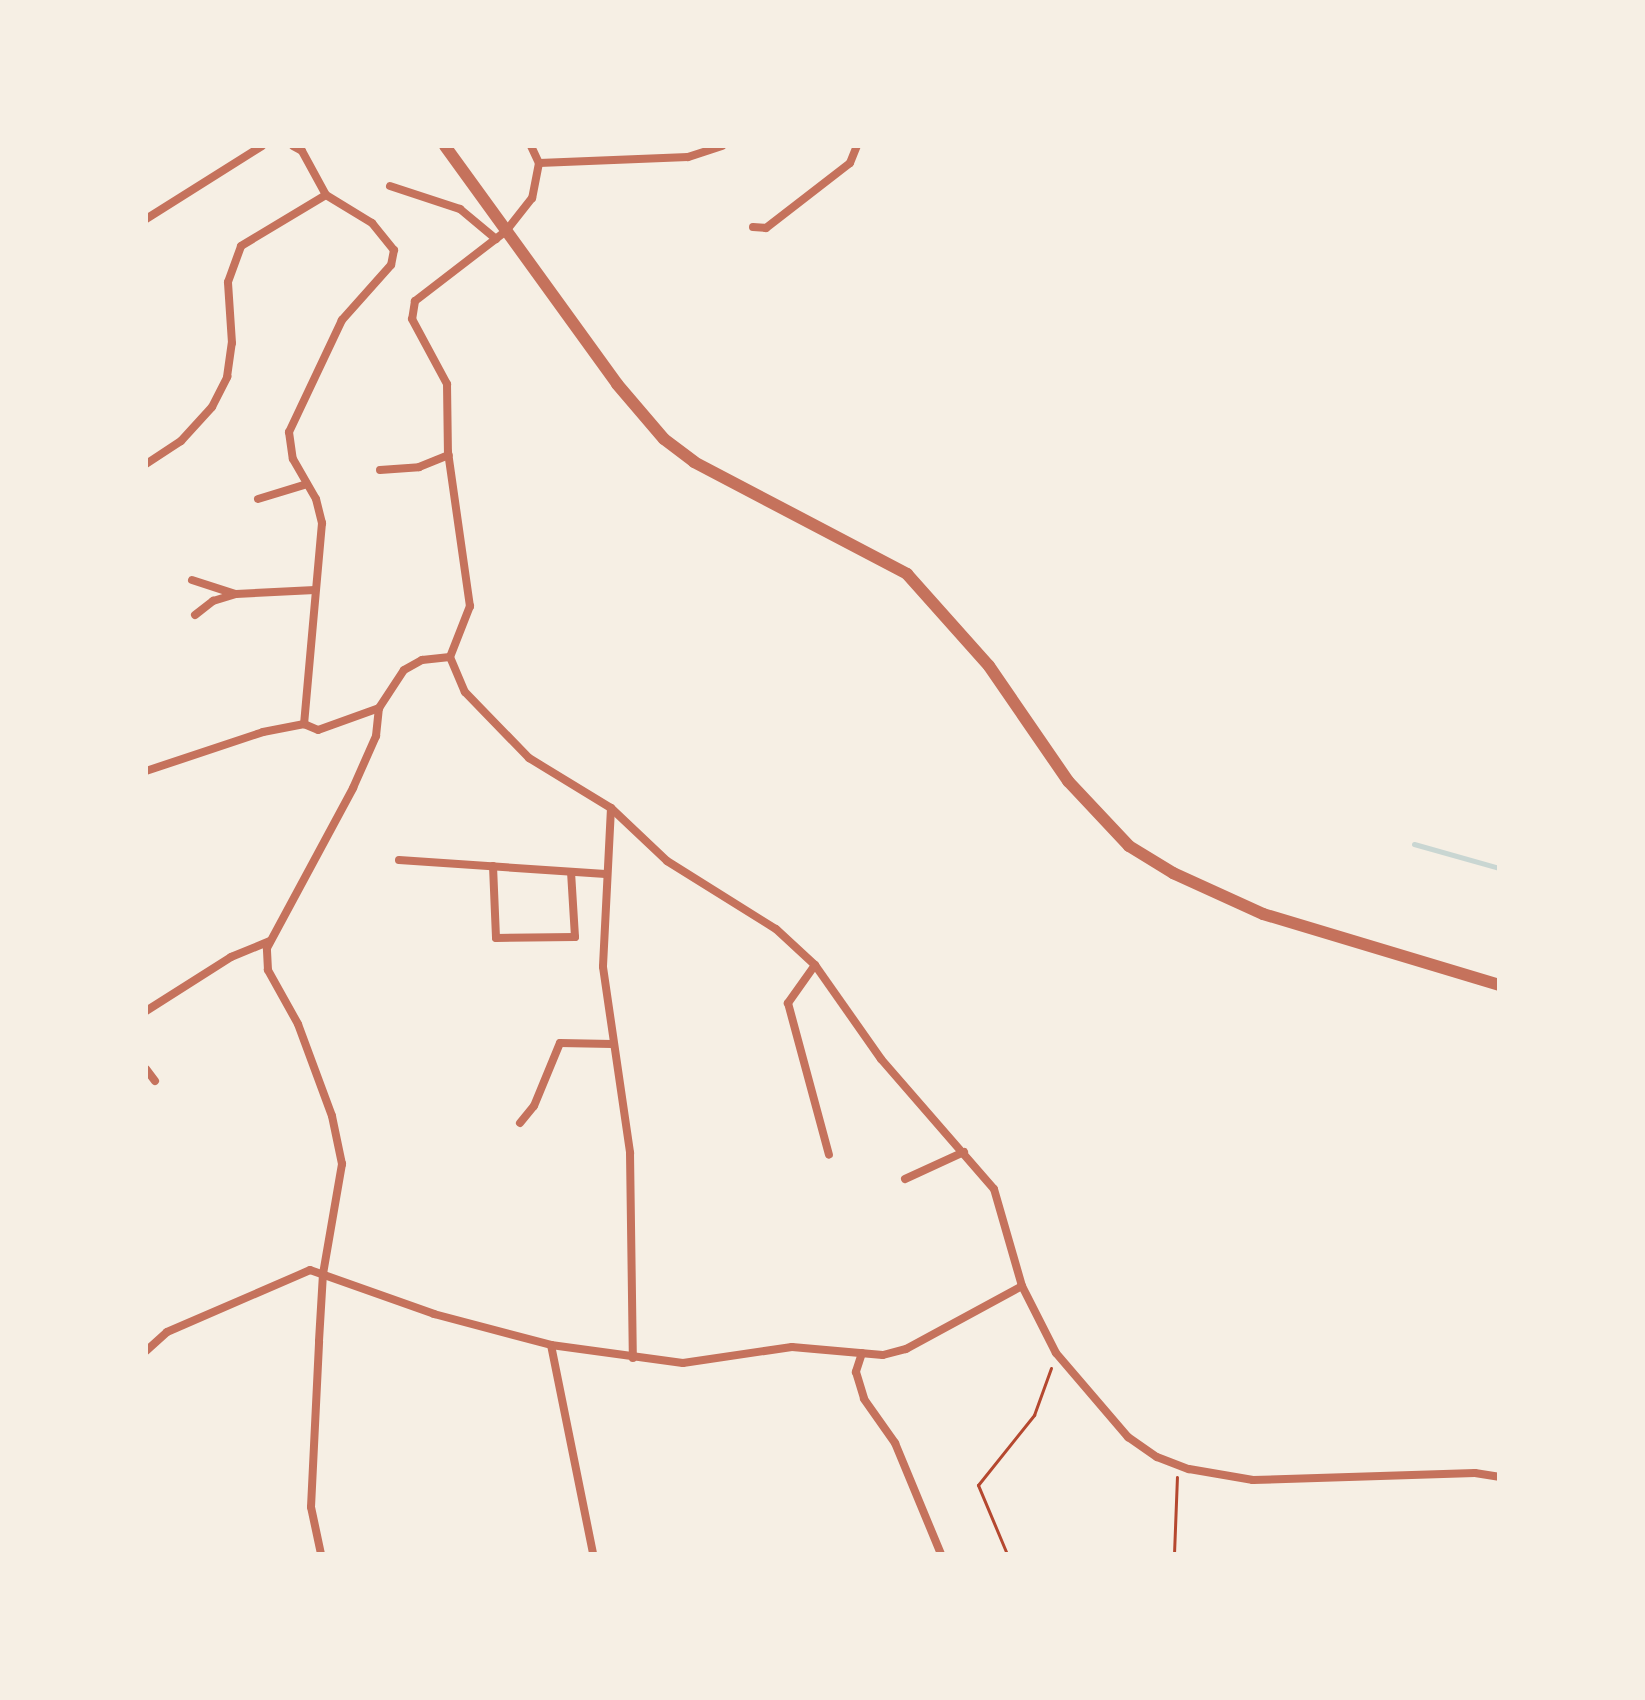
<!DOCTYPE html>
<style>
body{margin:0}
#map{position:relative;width:1645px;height:1700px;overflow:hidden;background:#f6efe4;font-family:Quicksand,sans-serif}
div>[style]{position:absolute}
.stream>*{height:5px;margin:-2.5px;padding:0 2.5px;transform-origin:2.5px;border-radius:2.5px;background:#c9d6d2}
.path>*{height:3px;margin:-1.5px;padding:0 1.5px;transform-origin:1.5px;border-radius:1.5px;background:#b5482f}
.minor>*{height:8px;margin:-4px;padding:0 4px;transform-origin:4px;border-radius:4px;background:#c5725c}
.tertiary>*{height:12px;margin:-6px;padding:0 6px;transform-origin:6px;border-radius:6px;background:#c5725c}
span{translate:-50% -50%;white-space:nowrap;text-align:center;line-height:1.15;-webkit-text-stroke:7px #f6efe4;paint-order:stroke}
.frame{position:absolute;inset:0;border:148px solid #f6efe4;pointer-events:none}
</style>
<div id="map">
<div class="stream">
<div style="left:1414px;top:844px;width:88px;rotate:15.8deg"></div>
</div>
<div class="path">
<div style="left:1007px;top:1554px;width:75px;rotate:-112.8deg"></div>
<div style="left:978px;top:1485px;width:90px;rotate:-51.3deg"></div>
<div style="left:1034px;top:1415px;width:50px;rotate:-70.1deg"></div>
<div style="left:1174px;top:1554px;width:77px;rotate:-87.8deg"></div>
</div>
<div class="minor">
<div style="left:293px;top:146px;width:10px;rotate:29deg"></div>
<div style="left:302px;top:151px;width:50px;rotate:61.4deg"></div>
<div style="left:326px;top:195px;width:54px;rotate:31.3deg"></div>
<div style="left:372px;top:223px;width:35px;rotate:51deg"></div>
<div style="left:394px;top:250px;width:15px;rotate:101deg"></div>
<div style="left:391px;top:265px;width:74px;rotate:131.7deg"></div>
<div style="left:342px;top:320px;width:124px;rotate:115.3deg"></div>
<div style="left:289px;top:432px;width:27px;rotate:82deg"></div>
<div style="left:293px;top:459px;width:46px;rotate:60.1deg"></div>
<div style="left:316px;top:499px;width:25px;rotate:76deg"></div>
<div style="left:322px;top:523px;width:202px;rotate:95.1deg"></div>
<div style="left:531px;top:146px;width:19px;rotate:65deg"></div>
<div style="left:722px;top:146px;width:36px;rotate:162deg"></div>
<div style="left:688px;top:157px;width:149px;rotate:177.7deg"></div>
<div style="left:539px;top:163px;width:36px;rotate:101deg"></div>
<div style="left:532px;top:198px;width:42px;rotate:128.2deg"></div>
<div style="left:506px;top:231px;width:115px;rotate:142.4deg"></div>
<div style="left:415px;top:301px;width:18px;rotate:99deg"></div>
<div style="left:412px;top:319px;width:74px;rotate:61.7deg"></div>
<div style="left:447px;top:384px;width:68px;rotate:89.2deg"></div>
<div style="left:448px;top:452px;width:156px;rotate:81.9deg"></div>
<div style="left:470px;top:606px;width:55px;rotate:111.4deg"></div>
<div style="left:450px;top:657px;width:38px;rotate:67deg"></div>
<div style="left:465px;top:692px;width:92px;rotate:45.9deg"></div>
<div style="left:529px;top:758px;width:96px;rotate:31.4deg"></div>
<div style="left:611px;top:808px;width:77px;rotate:43.4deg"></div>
<div style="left:667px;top:861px;width:128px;rotate:32deg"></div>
<div style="left:776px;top:929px;width:53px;rotate:42.7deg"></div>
<div style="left:815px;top:965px;width:115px;rotate:54.9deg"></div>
<div style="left:881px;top:1059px;width:172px;rotate:49deg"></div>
<div style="left:994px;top:1189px;width:101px;rotate:73.9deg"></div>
<div style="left:1022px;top:1286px;width:75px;rotate:63.1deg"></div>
<div style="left:1056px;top:1353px;width:111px;rotate:49.4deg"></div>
<div style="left:1128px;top:1437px;width:35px;rotate:35deg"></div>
<div style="left:1157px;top:1457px;width:34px;rotate:21deg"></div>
<div style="left:1189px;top:1469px;width:65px;rotate:9.8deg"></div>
<div style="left:1253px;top:1480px;width:222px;rotate:-1.8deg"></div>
<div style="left:1475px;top:1473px;width:24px;rotate:9deg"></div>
<div style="left:390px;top:186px;width:74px;rotate:18.2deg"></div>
<div style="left:460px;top:209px;width:47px;rotate:39.8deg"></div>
<div style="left:146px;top:219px;width:137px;rotate:-32.2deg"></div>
<div style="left:753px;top:227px;width:13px;rotate:4deg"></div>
<div style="left:766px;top:228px;width:106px;rotate:-37.7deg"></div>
<div style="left:850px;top:163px;width:18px;rotate:-68deg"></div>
<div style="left:146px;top:464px;width:42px;rotate:-33.3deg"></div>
<div style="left:181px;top:441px;width:46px;rotate:-47.6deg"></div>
<div style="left:212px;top:407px;width:34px;rotate:-63deg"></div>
<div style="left:227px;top:377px;width:34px;rotate:-82deg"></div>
<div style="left:232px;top:343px;width:61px;rotate:-93.8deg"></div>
<div style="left:228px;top:282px;width:38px;rotate:-70deg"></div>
<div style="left:241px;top:246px;width:99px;rotate:-31deg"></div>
<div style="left:380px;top:470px;width:39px;rotate:-4deg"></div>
<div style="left:419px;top:467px;width:32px;rotate:-22deg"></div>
<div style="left:258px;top:499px;width:51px;rotate:-17deg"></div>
<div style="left:192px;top:580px;width:45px;rotate:18deg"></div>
<div style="left:195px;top:615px;width:23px;rotate:-38deg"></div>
<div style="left:213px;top:601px;width:24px;rotate:-17deg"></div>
<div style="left:236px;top:594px;width:79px;rotate:-2.9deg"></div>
<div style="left:146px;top:771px;width:123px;rotate:-18.4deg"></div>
<div style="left:263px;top:732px;width:42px;rotate:-11deg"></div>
<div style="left:304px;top:724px;width:15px;rotate:23deg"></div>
<div style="left:318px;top:730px;width:65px;rotate:-19.8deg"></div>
<div style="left:611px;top:808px;width:159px;rotate:92.9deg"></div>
<div style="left:603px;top:967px;width:188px;rotate:81.7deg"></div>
<div style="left:630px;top:1153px;width:205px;rotate:89.2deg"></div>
<div style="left:399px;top:860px;width:207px;rotate:3.9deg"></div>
<div style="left:493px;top:866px;width:72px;rotate:87.6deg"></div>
<div style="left:496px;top:938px;width:79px;rotate:-0.7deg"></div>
<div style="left:575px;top:937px;width:65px;rotate:-93.5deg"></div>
<div style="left:815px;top:965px;width:47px;rotate:125.4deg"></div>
<div style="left:788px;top:1003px;width:157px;rotate:74.9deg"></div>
<div style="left:146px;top:1011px;width:101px;rotate:-32.4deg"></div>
<div style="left:231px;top:957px;width:42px;rotate:-22.3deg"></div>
<div style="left:146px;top:1069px;width:15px;rotate:53deg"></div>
<div style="left:520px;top:1123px;width:22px;rotate:-51deg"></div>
<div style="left:534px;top:1106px;width:68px;rotate:-67.6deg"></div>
<div style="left:560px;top:1043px;width:52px;rotate:1.1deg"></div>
<div style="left:905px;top:1179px;width:65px;rotate:-24.6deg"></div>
<div style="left:551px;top:1345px;width:213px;rotate:78.6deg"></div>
<div style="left:146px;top:1351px;width:28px;rotate:-42deg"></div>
<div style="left:167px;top:1332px;width:156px;rotate:-23.4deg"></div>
<div style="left:310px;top:1270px;width:132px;rotate:19.5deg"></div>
<div style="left:434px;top:1314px;width:121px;rotate:14.8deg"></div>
<div style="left:551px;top:1345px;width:133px;rotate:7.8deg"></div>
<div style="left:683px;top:1363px;width:110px;rotate:-8.4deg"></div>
<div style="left:792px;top:1347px;width:91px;rotate:5deg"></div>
<div style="left:883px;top:1355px;width:24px;rotate:-15deg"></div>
<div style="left:906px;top:1349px;width:132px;rotate:-28.5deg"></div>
<div style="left:862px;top:1353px;width:20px;rotate:108deg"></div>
<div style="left:856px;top:1372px;width:28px;rotate:73deg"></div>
<div style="left:864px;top:1399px;width:54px;rotate:54.8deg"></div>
<div style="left:895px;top:1443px;width:120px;rotate:67.5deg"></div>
<div style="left:321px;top:1554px;width:48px;rotate:-102deg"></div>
<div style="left:311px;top:1507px;width:166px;rotate:-87.2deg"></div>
<div style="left:319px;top:1341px;width:67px;rotate:-86.6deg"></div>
<div style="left:323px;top:1274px;width:112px;rotate:-80.2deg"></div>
<div style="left:342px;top:1164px;width:49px;rotate:-101.8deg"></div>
<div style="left:332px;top:1116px;width:98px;rotate:-110.3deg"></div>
<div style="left:298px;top:1024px;width:62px;rotate:-119.1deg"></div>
<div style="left:268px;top:970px;width:22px;rotate:-93deg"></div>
<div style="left:267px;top:948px;width:182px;rotate:-61.7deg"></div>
<div style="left:353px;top:788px;width:57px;rotate:-66.1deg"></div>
<div style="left:376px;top:736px;width:28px;rotate:-84deg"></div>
<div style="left:379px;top:708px;width:45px;rotate:-56.7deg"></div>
<div style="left:404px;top:670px;width:21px;rotate:-29deg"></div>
<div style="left:422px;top:660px;width:28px;rotate:-6deg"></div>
</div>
<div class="tertiary">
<div style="left:445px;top:146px;width:294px;rotate:54.1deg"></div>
<div style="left:617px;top:384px;width:72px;rotate:49.5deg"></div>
<div style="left:664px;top:439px;width:38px;rotate:37deg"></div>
<div style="left:694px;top:462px;width:241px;rotate:27.7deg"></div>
<div style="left:907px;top:574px;width:123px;rotate:48.3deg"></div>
<div style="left:989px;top:666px;width:140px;rotate:55.5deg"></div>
<div style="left:1068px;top:781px;width:89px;rotate:46.8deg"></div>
<div style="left:1129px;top:846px;width:52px;rotate:31.5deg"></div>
<div style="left:1173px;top:873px;width:99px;rotate:24.5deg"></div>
<div style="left:1263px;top:914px;width:246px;rotate:16.7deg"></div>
</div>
<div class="frame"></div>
</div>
